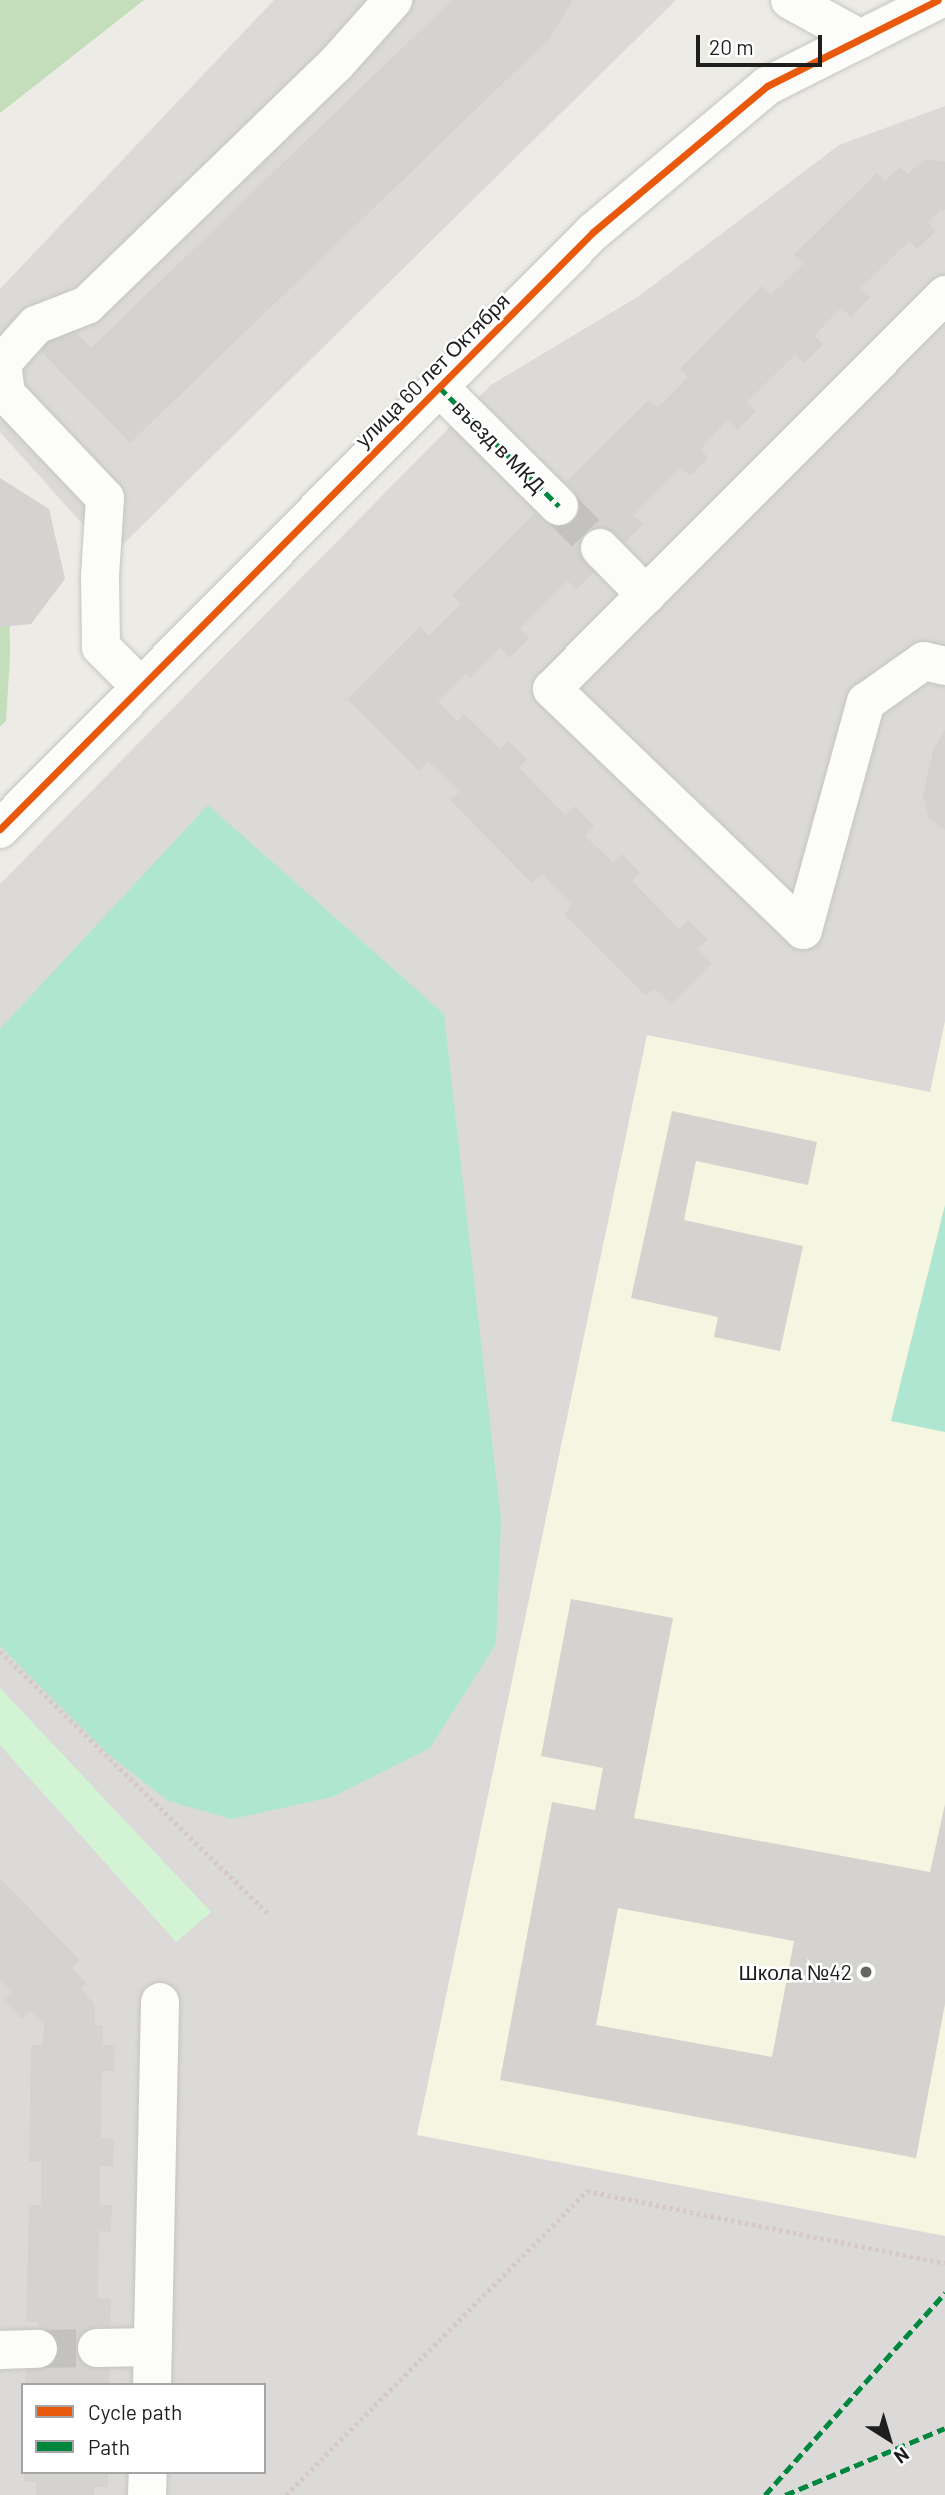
<!DOCTYPE html>
<meta charset="utf-8">
<style>
body{margin:0}
#map{position:relative;width:945px;height:2495px;overflow:hidden;background:#ecebe6;font-family:Barlow,sans-serif}
div>[style]{position:absolute}
.residential>*{inset:0;background:#dbdad8}
.education>*{inset:0;background:#f5f6e1}
.forest>*{inset:0;background:#c4ddba}
.park>*{inset:0;background:#d3f4d4}
.pitch>*{inset:0;background:#afe6d1}
.building>*{inset:0;background:#d4d3cf}
.minor-tunnel>*{height:38px;margin-top:-19px;transform-origin:0;background:repeating-linear-gradient(90deg,#c3c2be 0 38px,transparent 0 57px)}
.path>*{height:4.5px;margin-top:-2.25px;transform-origin:0;background:repeating-linear-gradient(90deg,#d7c9c5 0 3.5px,transparent 0 7px)}
.roads{filter:drop-shadow(0 0 2px #c5c4c2) drop-shadow(0 0 2px #c5c4c2)}
.minor>*{height:38px;margin:-19px;padding:0 19px;transform-origin:19px;border-radius:19px;background:#fcfcfb}
.quiet>*{height:5px;margin-top:-2.5px;transform-origin:0;background:repeating-linear-gradient(90deg,#00873e 0 10px,transparent 0 15px)}
.cycleway>*{height:7px;margin:-3.5px;padding:0 3.5px;transform-origin:3.5px;border-radius:3.5px;background:#e8590c}
.dots>*{width:19px;height:19px;translate:-50% -50%;box-sizing:border-box;border:4px solid #fff;border-radius:50%}
span{translate:-50% -50%;white-space:nowrap;text-align:center;line-height:1.15;-webkit-text-stroke:5px #fff;paint-order:stroke}
.street-label{font-size:21px;color:#1e1e1e}
.poi-label{font-size:21px;color:#1e1e1e}
.right{translate:-100% -50%;text-align:right}
.legend{position:absolute;left:21px;top:2383px;width:245px;height:91px;box-sizing:border-box;background:#fff;border:2px solid #a5a5a5;margin:0;padding:9px 12px;list-style:none;font-size:21px;color:#1e1e1e}
.legend li{display:flex;align-items:center;gap:14px;height:35px}
.legend b{width:35px;border:2px solid #a5a5a5}
.north{position:absolute;left:854px;top:2404px;width:70px;height:70px;-webkit-text-stroke:5px #fff;paint-order:stroke;rotate:143deg;font-size:19px;font-weight:700;line-height:28px;text-align:center;color:#1e1e1e}
.north::after{content:'';display:block;margin:auto;width:24px;height:32px;background:#1e1e1e;clip-path:polygon(50% 0,100% 100%,50% 72%,0 100%)}
.scale{position:absolute;left:696px;top:35px;width:126px;height:32px;box-sizing:border-box;border:4px solid #1e1e1e;border-top:0;padding-left:9px;font-size:21px;line-height:24px;white-space:nowrap;color:#1e1e1e;-webkit-text-stroke:5px #fff;paint-order:stroke}
</style>
<div id="map">
<div class="residential">
<div style="clip-path:polygon(274px 0,676px 0,111px 556px,0 432px,0 289px)"></div>
<div style="clip-path:polygon(evenodd,945px 106px,945px 2495px,0 2495px,0 884px,491px 385px,639px 296px,839px 145px,945px 106px,23px 2385px,264px 2385px,264px 2472px,23px 2472px,23px 2385px)"></div>
</div>
<div class="education">
<div style="clip-path:polygon(945px 1021px,945px 2236px,417px 2135px,647px 1035px,930px 1092px)"></div>
</div>
<div class="forest">
<div style="clip-path:polygon(0 0,144px 0,0 113px)"></div>
<div style="clip-path:polygon(0 561px,9px 578px,10px 656px,6px 721px,0 727px)"></div>
</div>
<div class="park">
<div style="clip-path:polygon(0 1688px,211px 1912px,176px 1942px,0 1745px)"></div>
</div>
<div class="pitch">
<div style="clip-path:polygon(208px 805px,444px 1014px,501px 1520px,496px 1644px,430px 1748px,332px 1797px,232px 1819px,168px 1801px,108px 1754px,0 1646px,0 1029px)"></div>
<div style="clip-path:polygon(945px 1205px,945px 1432px,891px 1421px)"></div>
</div>
<div class="building">
<div style="clip-path:polygon(452px 0,573px 0,549px 39px,130px 443px,38px 348px,66px 323px,91px 348px)"></div>
<div style="clip-path:polygon(926px 159px,945px 162px,945px 210px,941px 209px,928px 222px,936px 231px,917px 249px,909px 241px,861px 288px,870px 297px,851px 317px,841px 308px,814px 336px,823px 344px,804px 363px,795px 355px,747px 402px,756px 411px,737px 430px,727px 420px,701px 449px,708px 458px,690px 476px,681px 468px,634px 515px,643px 524px,623px 544px,614px 534px,586px 563px,595px 571px,576px 590px,568px 581px,520px 629px,529px 638px,509px 658px,500px 648px,470px 677px,466px 673px,438px 701px,457px 721px,464px 714px,500px 749px,508px 741px,527px 759px,519px 768px,566px 816px,575px 806px,594px 826px,585px 836px,613px 862px,622px 854px,640px 873px,632px 881px,679px 929px,688px 920px,708px 939px,698px 949px,712px 963px,671px 1004px,654px 988px,646px 996px,564px 914px,572px 905px,542px 874px,532px 883px,450px 800px,459px 792px,428px 761px,419px 771px,347px 699px,420px 627px,429px 636px,461px 604px,452px 595px,535px 513px,544px 522px,575px 491px,566px 482px,649px 400px,658px 408px,688px 377px,680px 369px,762px 286px,771px 295px,803px 264px,794px 255px,877px 173px,885px 181px,899px 167px,907px 174px)"></div>
<div style="clip-path:polygon(0 478px,49px 509px,65px 579px,31px 624px,0 627px)"></div>
<div style="clip-path:polygon(945px 730px,945px 830px,929px 819px,923px 796px,933px 750px)"></div>
<div style="clip-path:polygon(672px 1111px,817px 1142px,808px 1185px,696px 1161px,684px 1220px,803px 1246px,780px 1351px,714px 1337px,718px 1317px,631px 1298px)"></div>
<div style="clip-path:polygon(evenodd,571px 1599px,673px 1618px,634px 1818px,930px 1872px,945px 1804px,945px 2004px,916px 2158px,500px 2080px,552px 1802px,595px 1810px,603px 1768px,541px 1756px,571px 1599px,618px 1908px,794px 1941px,772px 2057px,596px 2025px,618px 1908px)"></div>
<div style="clip-path:polygon(0 1878px,80px 1960px,72px 1968px,86px 1983px,81px 1989px,95px 2005px,95px 2025px,103px 2026px,103px 2045px,115px 2045px,114px 2071px,102px 2071px,101px 2138px,114px 2139px,113px 2166px,100px 2166px,100px 2205px,112px 2205px,111px 2232px,99px 2231px,98px 2298px,111px 2299px,110px 2327px,97px 2326px,97px 2365px,109px 2366px,109px 2385px,25px 2385px,26px 2366px,38px 2366px,38px 2322px,26px 2322px,29px 2205px,41px 2205px,41px 2162px,29px 2162px,31px 2045px,43px 2045px,44px 2025px,30px 2011px,22px 2019px,3px 2000px,12px 1992px,0 1980px)"></div>
<div style="clip-path:polygon(24px 2472px,108px 2472px,108px 2487px,94px 2487px,94px 2495px,36px 2495px,36px 2482px,24px 2482px)"></div>
</div>
<div class="minor-tunnel">
<div style="left:559px;top:506px;width:59px;rotate:45.7deg"></div>
<div style="left:38px;top:2349px;width:59px;rotate:-1deg"></div>
</div>
<div class="path">
<div style="left:0;top:1651px;width:376px;rotate:44.4deg"></div>
<div style="left:286px;top:2495px;width:428px;rotate:-45.3deg"></div>
<div style="left:587px;top:2191px;width:365px;rotate:11.4deg"></div>
</div>
<div class="roads">
<div class="minor">
<div style="left:790px;top:0;width:81px;rotate:28.8deg"></div>
<div style="left:945px;top:295px;width:556px;rotate:134.93deg"></div>
<div style="left:552px;top:689px;width:348px;rotate:43.8deg"></div>
<div style="left:803px;top:930px;width:237px;rotate:-74.6deg"></div>
<div style="left:866px;top:702px;width:71px;rotate:-35.3deg"></div>
<div style="left:924px;top:661px;width:22px;rotate:13deg"></div>
<div style="left:439px;top:387px;width:169px;rotate:44.8deg"></div>
<div style="left:600px;top:548px;width:66px;rotate:45.6deg"></div>
<div style="left:141px;top:687px;width:57px;rotate:-135deg"></div>
<div style="left:101px;top:647px;width:71px;rotate:-90.8deg"></div>
<div style="left:100px;top:576px;width:78px;rotate:-86.3deg"></div>
<div style="left:105px;top:498px;width:144px;rotate:-133.6deg"></div>
<div style="left:6px;top:394px;width:31px;rotate:-97deg"></div>
<div style="left:2px;top:363px;width:51px;rotate:-48.2deg"></div>
<div style="left:36px;top:325px;width:55px;rotate:-21.4deg"></div>
<div style="left:87px;top:305px;width:347px;rotate:-44.1deg"></div>
<div style="left:336px;top:64px;width:86px;rotate:-48.3deg"></div>
<div style="left:0;top:829px;width:841px;rotate:-45.19deg"></div>
<div style="left:593px;top:232px;width:227px;rotate:-40deg"></div>
<div style="left:767px;top:86px;width:191px;rotate:-26.7deg"></div>
<div style="left:97px;top:2348px;width:56px;rotate:-1deg"></div>
<div style="left:0;top:2350px;width:38px;rotate:-2deg"></div>
<div style="left:152px;top:2385px;width:383px;rotate:-88.8deg"></div>
<div style="left:147px;top:2495px;width:23px;rotate:-88deg"></div>
</div>
</div>
<div class="quiet">
<div style="left:439px;top:387px;width:169px;rotate:44.8deg"></div>
<div style="left:765px;top:2495px;width:271px;rotate:-48.3deg"></div>
<div style="left:785px;top:2495px;width:173px;rotate:-22.7deg"></div>
</div>
<div class="cycleway">
<div style="left:0;top:829px;width:841px;rotate:-45.19deg"></div>
<div style="left:593px;top:232px;width:227px;rotate:-40deg"></div>
<div style="left:767px;top:86px;width:191px;rotate:-26.7deg"></div>
</div>
<div class="dots">
<div style="left:866px;top:1972px;background:#666664"></div>
</div>
<div class="street-label">
<span style="left:432px;top:370px;rotate:-45deg">улица 60 лет Октября</span>
<span style="left:499px;top:446px;rotate:45deg">въезд в МКД</span>
</div>
<div class="poi-label">
<span class="right" style="left:852px;top:1972px">Школа №42</span>
</div>
<ul class="legend">
<li><b style="height:9px;background:#e8590c"></b>Cycle path</li>
<li><b style="height:9px;background:#00873e"></b>Path</li>
</ul>
<div class="north">N</div>
<div class="scale">20 m</div>
</div>
